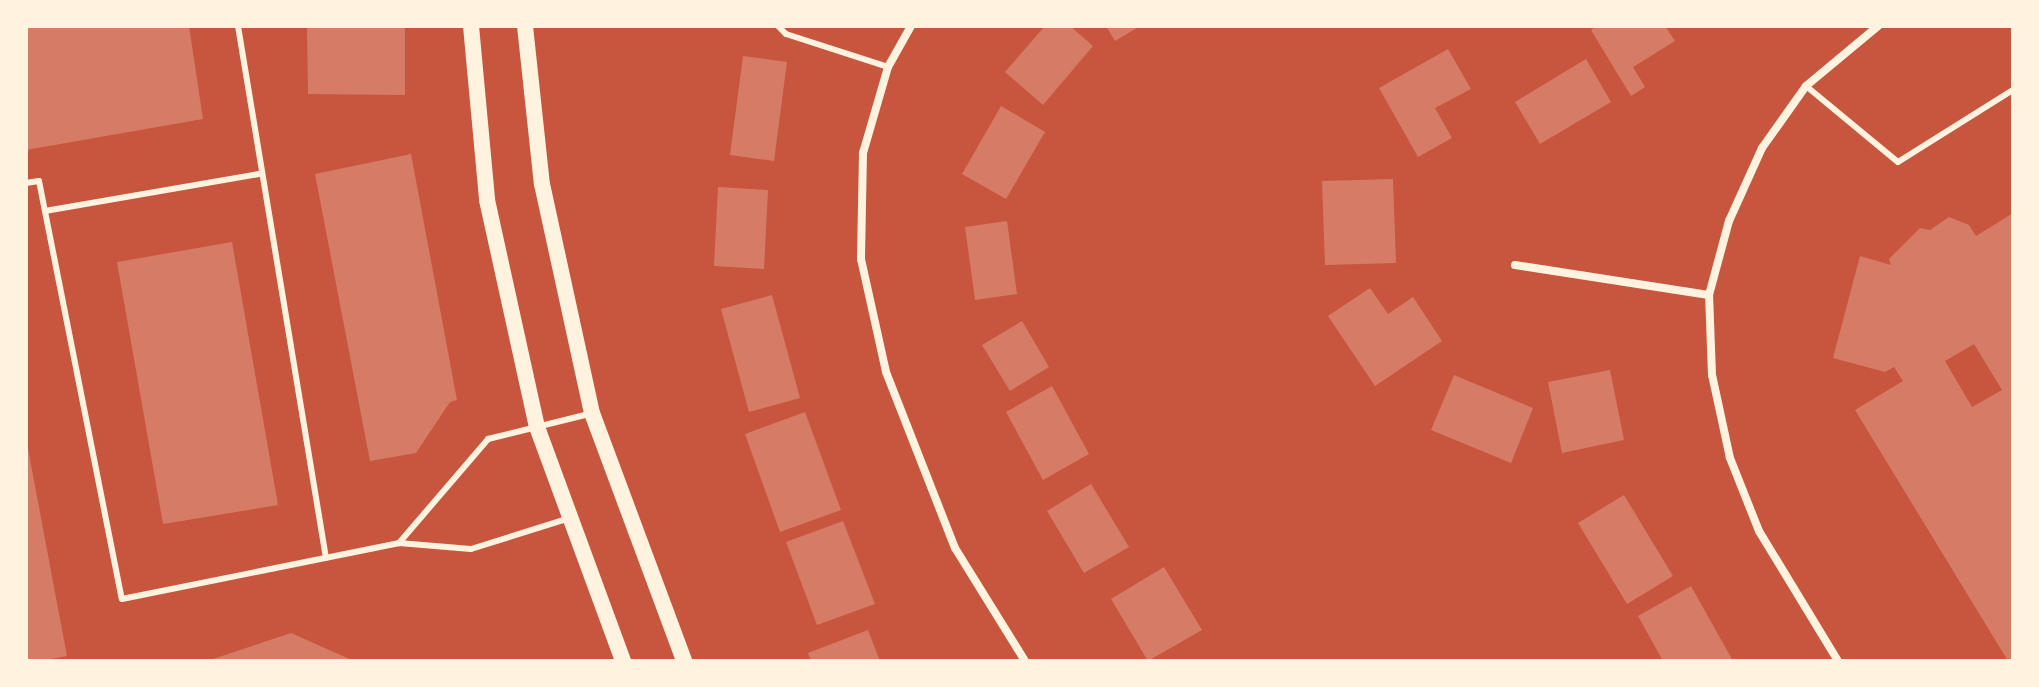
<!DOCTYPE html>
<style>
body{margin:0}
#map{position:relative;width:2039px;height:687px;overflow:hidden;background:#c8553d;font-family:"Space Grotesk",sans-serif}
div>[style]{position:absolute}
.building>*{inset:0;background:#d67c66}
.service>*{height:6px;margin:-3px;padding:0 3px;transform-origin:3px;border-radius:3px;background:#fff3e0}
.minor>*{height:8px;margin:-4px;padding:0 4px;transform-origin:4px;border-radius:4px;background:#fff3e0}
.secondary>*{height:16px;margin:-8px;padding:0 8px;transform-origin:8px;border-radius:8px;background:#fff3e0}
span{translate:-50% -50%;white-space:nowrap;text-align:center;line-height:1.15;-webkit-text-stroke:8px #fff3e0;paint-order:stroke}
.frame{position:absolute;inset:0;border:28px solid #fff3e0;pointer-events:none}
</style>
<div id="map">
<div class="building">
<div style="clip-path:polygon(26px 26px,189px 26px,203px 119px,26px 150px)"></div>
<div style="clip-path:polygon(307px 26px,405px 26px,405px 95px,308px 94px)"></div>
<div style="clip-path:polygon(1045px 26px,1070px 26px,1093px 46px,1043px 105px,1005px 72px)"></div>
<div style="clip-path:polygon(1106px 26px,1140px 26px,1115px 41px)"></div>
<div style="clip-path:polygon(1597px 26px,1665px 26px,1675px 41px,1633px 67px,1645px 87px,1631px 96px,1591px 30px)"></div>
<div style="clip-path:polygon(1448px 49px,1471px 89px,1435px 108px,1452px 138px,1418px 157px,1379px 88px)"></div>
<div style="clip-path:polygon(743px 56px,787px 62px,774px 161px,730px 155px)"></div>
<div style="clip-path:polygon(1586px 59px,1611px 102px,1540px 144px,1515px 102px)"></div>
<div style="clip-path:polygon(1001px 106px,1045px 132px,1006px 199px,962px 174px)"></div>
<div style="clip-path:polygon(411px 154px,457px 400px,450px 402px,416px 453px,370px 461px,315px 174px)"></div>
<div style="clip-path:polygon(1393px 179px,1396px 263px,1325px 265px,1322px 181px)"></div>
<div style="clip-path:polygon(718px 187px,768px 190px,764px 269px,714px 266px)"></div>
<div style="clip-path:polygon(evenodd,2013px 213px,2013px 661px,2008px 661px,1855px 410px,1903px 381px,1894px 367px,1885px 372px,1833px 358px,1860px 256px,1891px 265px,1889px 259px,1920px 228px,1930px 230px,1949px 217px,1969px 225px,1976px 236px,2013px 213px,1974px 344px,2002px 390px,1972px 407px,1945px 361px,1974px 344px)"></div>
<div style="clip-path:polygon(1007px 221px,1017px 294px,975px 300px,965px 227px)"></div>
<div style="clip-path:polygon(232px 242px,278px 505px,163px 524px,117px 262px)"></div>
<div style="clip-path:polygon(1370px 288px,1388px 314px,1413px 297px,1442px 341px,1375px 386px,1328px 316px)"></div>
<div style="clip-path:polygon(772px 295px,800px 398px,749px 412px,721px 309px)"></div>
<div style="clip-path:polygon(1022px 321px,1049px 367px,1010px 391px,982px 345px)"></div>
<div style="clip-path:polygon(1610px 370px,1624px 440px,1562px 453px,1548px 382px)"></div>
<div style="clip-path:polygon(1454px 375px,1533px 408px,1511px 463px,1431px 430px)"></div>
<div style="clip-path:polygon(1052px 386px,1089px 454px,1043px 480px,1006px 412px)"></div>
<div style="clip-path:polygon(805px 412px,841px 510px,780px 532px,745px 434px)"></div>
<div style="clip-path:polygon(26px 438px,67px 656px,40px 661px,26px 661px)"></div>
<div style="clip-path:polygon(1091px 484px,1129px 547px,1084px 573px,1047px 511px)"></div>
<div style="clip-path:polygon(1624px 495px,1673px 576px,1627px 604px,1578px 523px)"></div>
<div style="clip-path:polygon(843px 521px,875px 604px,817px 625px,786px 542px)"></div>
<div style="clip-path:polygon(1164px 567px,1202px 630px,1148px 661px,1111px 599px)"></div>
<div style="clip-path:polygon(1691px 586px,1733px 661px,1663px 661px,1638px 616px)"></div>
<div style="clip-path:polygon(868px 630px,880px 661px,811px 661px,808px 653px)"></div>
<div style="clip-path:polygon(291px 633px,354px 661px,210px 661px,210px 660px)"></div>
</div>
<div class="service">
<div style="left:238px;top:26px;width:539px;rotate:80.61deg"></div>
<div style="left:778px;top:26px;width:11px;rotate:45deg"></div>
<div style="left:786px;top:34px;width:107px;rotate:17.9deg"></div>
<div style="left:1806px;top:86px;width:119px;rotate:39.6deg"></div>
<div style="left:1898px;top:162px;width:136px;rotate:-32.1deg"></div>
<div style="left:26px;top:183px;width:13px;rotate:-9deg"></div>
<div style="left:39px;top:181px;width:426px;rotate:78.8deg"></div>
<div style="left:122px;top:599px;width:283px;rotate:-11.4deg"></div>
<div style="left:399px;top:543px;width:137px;rotate:-49.4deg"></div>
<div style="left:488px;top:439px;width:104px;rotate:-13.9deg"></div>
<div style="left:45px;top:211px;width:217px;rotate:-9.8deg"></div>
<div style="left:399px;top:543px;width:72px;rotate:4.8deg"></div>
<div style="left:471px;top:549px;width:104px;rotate:-17.4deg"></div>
</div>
<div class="minor">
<div style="left:911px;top:26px;width:47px;rotate:119.3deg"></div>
<div style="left:888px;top:67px;width:90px;rotate:106.2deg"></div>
<div style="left:863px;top:153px;width:106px;rotate:91.1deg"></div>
<div style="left:861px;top:259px;width:116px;rotate:77.5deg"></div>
<div style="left:886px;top:372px;width:189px;rotate:68.6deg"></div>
<div style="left:955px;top:548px;width:133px;rotate:58.2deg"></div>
<div style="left:1515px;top:265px;width:196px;rotate:8.8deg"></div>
<div style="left:1838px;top:661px;width:152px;rotate:-121.3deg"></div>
<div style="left:1759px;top:531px;width:79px;rotate:-111.7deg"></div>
<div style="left:1730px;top:458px;width:85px;rotate:-102.2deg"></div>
<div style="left:1712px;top:375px;width:80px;rotate:-92.1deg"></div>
<div style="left:1709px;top:295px;width:77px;rotate:-74.9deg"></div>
<div style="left:1729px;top:221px;width:80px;rotate:-65.7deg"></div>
<div style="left:1762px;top:148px;width:76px;rotate:-54.6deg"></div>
<div style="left:1806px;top:86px;width:94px;rotate:-39.8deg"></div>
</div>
<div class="secondary">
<div style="left:471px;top:26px;width:175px;rotate:84.7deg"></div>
<div style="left:487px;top:200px;width:232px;rotate:77.6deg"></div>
<div style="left:537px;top:427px;width:249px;rotate:69.8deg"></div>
<div style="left:525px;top:26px;width:159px;rotate:83.9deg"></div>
<div style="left:542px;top:184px;width:234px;rotate:77.7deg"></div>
<div style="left:592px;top:413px;width:265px;rotate:69.6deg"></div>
</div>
<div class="frame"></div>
</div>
